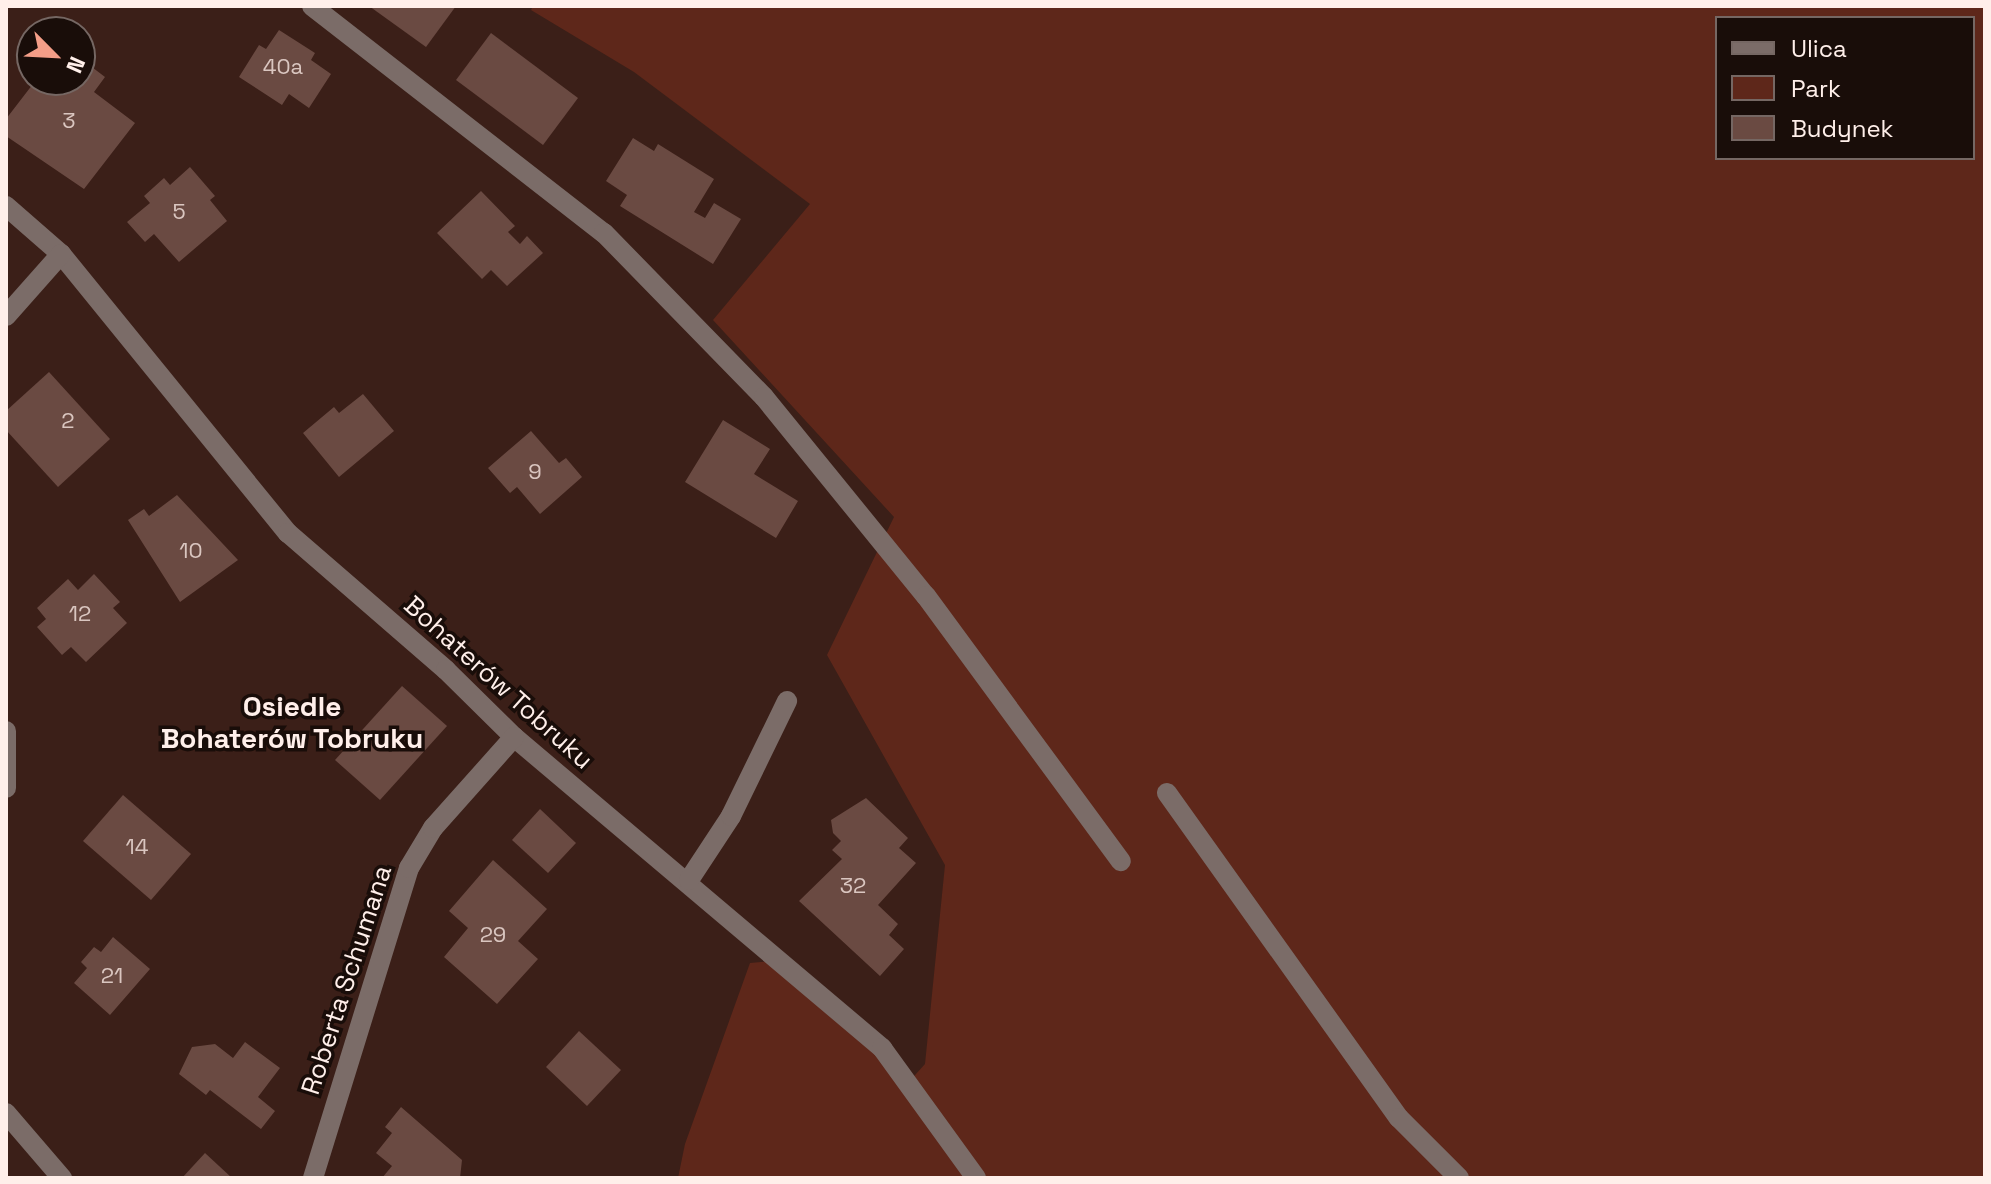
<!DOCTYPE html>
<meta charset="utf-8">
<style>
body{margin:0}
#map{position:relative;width:1991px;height:1184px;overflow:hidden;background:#3b1f18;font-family:"Space Grotesk",sans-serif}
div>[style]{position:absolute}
.green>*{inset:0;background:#5e271a}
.building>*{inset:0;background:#6a4a42}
.service>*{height:20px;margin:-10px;padding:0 10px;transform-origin:10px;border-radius:10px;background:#7b6c68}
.minor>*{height:20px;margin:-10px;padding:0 10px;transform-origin:10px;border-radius:10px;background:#7b6c68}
span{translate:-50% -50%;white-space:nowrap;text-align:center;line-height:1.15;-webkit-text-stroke:7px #190d09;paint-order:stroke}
.number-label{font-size:22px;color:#dac6c0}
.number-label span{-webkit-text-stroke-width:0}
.street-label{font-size:26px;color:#ffefea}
.neighbourhood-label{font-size:28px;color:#ffefea;font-weight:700}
.frame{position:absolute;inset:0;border:8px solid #ffefea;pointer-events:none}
.legend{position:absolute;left:1715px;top:16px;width:260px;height:144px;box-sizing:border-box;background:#190d09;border:2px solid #756763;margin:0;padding:10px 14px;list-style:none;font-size:24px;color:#ffefea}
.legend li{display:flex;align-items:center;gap:16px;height:40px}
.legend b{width:40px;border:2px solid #756763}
.north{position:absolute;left:16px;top:16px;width:80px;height:80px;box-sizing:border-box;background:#190d09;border:2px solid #756763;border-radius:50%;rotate:114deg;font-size:22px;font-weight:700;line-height:32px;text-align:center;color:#ffefea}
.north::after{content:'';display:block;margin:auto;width:28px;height:36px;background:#f49e88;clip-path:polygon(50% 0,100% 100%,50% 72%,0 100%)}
</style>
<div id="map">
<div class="green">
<div style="clip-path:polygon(evenodd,533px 6px,1985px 6px,1985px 1178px,678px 1178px,685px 1144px,750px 963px,782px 960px,906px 1085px,925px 1064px,945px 865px,827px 655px,894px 517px,713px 320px,810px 204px,634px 72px,531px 10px,533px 6px,1717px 18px,1973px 18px,1973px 158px,1717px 158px,1717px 18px)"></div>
</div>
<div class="building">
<div style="clip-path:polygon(369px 6px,456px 6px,426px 47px)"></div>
<div style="clip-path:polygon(279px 30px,315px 53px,311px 60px,331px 74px,309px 108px,289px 94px,282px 105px,239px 77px,259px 45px,266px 49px)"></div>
<div style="clip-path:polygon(491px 33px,578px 98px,543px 145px,456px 80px)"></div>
<div style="clip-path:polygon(80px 58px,105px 77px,94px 92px,135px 123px,84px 189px,6px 136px,6px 119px,36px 80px,80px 80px)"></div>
<div style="clip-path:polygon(633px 138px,654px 151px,658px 144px,714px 179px,694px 212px,705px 218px,714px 203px,741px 219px,713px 264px,620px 206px,627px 195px,606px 181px)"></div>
<div style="clip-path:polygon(190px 167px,215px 196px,210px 200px,227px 221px,179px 262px,154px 234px,145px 242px,127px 222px,150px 203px,144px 196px,164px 178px,170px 185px)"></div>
<div style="clip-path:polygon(481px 191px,515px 226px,508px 232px,520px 244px,527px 236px,543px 253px,507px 286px,491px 270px,482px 279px,437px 233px)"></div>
<div style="clip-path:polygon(49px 372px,110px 439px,58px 487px,6px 430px,6px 411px)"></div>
<div style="clip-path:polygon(363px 394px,394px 431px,339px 477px,303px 433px,334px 407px,339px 413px)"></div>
<div style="clip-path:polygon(723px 420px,770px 449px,754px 474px,798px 501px,776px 538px,685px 482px)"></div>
<div style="clip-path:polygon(531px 431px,559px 463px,566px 458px,582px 477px,540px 514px,517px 487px,510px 493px,488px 468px)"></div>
<div style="clip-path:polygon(177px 495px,238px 560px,180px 602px,128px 520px,144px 509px,149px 516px)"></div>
<div style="clip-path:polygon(94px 574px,120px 602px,113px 608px,127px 623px,86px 662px,71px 647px,62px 655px,37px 627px,46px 619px,37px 608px,68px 579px,78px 590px)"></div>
<div style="clip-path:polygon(402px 686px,447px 726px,380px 800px,335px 760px)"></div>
<div style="clip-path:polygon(123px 795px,191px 854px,151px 900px,83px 841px)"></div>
<div style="clip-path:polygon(866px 798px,908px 838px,899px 848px,916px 863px,878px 905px,898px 924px,889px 935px,904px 949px,880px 976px,799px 901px,842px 859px,832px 850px,841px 841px,833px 833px,831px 820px)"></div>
<div style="clip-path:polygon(540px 809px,576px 843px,548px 873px,512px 840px)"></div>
<div style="clip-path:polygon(493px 860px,547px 909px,518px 941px,538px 959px,497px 1004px,444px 957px,468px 928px,449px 911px)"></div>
<div style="clip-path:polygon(113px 937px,150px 969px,110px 1015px,74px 983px,87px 968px,81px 962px,94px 947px,101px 952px)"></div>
<div style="clip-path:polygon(579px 1031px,621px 1070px,587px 1106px,546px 1067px)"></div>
<div style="clip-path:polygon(245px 1042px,280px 1068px,258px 1097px,275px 1111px,261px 1129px,210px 1090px,206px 1095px,179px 1074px,192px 1047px,215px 1044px,233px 1058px)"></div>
<div style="clip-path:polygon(401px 1107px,462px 1160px,460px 1178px,382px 1178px,392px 1166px,376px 1153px,392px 1133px,385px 1127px)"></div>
<div style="clip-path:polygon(205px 1153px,232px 1178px,182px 1178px)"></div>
</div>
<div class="service">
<div style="left:1167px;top:793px;width:399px;rotate:54.5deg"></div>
<div style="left:1399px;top:1118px;width:85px;rotate:45deg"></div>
</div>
<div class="minor">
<div style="left:312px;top:6px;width:370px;rotate:37.9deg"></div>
<div style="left:604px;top:233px;width:229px;rotate:45.7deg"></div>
<div style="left:764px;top:397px;width:257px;rotate:50.9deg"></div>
<div style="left:926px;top:596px;width:329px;rotate:53.7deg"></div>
<div style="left:6px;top:206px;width:73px;rotate:41.1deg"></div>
<div style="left:61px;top:254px;width:360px;rotate:50.9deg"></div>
<div style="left:288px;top:533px;width:209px;rotate:40.9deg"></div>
<div style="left:446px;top:670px;width:95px;rotate:44.6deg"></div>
<div style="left:514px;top:737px;width:482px;rotate:40.2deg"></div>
<div style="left:882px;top:1048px;width:160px;rotate:54.1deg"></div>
<div style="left:6px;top:316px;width:83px;rotate:-48.4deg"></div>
<div style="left:6px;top:731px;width:57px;rotate:90deg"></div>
<div style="left:689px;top:880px;width:77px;rotate:-56.7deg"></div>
<div style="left:731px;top:816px;width:128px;rotate:-64deg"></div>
<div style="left:6px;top:1113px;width:86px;rotate:49.3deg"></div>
<div style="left:313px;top:1178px;width:325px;rotate:-72.8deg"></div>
<div style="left:409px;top:868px;width:47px;rotate:-59deg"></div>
<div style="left:433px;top:828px;width:122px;rotate:-48.3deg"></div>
</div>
<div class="number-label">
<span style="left:283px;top:67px">40a</span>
<span style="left:69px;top:121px">3</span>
<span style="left:179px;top:212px">5</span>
<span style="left:68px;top:421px">2</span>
<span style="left:535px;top:472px">9</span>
<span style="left:191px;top:551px">10</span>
<span style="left:80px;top:614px">12</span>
<span style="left:137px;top:847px">14</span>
<span style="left:853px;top:886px">32</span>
<span style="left:493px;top:935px">29</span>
<span style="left:112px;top:976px">21</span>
</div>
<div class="street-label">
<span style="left:498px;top:683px;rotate:42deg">Bohaterów Tobruku</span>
<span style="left:347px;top:980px;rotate:-72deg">Roberta Schumana</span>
</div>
<div class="neighbourhood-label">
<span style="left:292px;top:722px">Osiedle<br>Bohaterów Tobruku</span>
</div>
<div class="frame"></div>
<ul class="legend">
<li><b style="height:10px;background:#7b6c68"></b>Ulica</li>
<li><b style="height:22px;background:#5e271a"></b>Park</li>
<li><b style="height:22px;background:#6a4a42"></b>Budynek</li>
</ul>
<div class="north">N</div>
</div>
